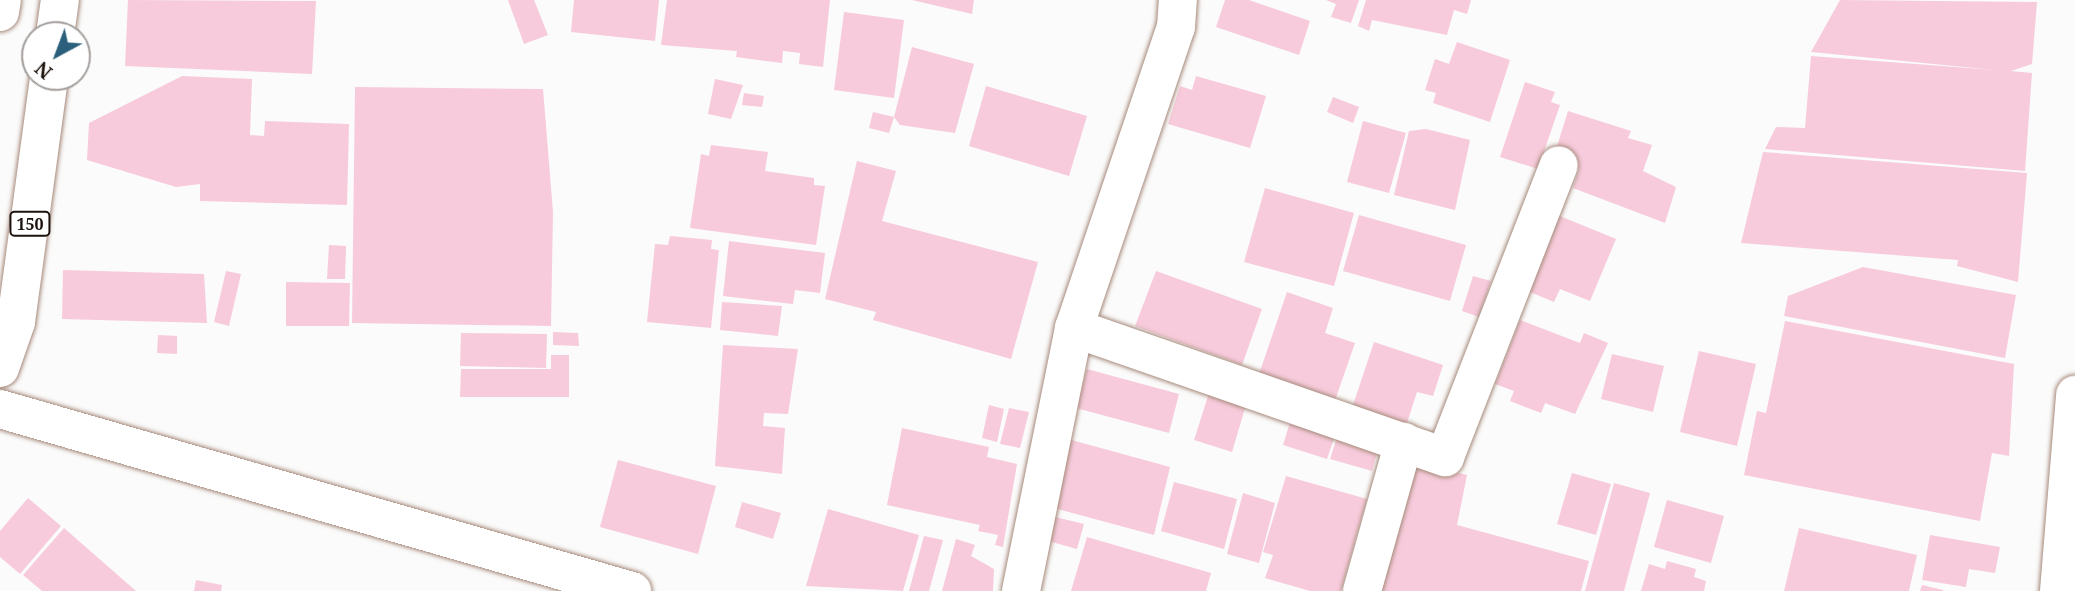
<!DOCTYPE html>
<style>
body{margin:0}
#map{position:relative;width:2075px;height:591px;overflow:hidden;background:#fbfbfb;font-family:"Noto Serif",serif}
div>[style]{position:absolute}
.building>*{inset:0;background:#f7cbdc}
.roads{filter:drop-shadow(0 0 2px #a68a7b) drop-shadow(0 0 2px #a68a7b)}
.minor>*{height:38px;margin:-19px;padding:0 19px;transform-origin:19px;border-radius:19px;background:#fff}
.highway>*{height:38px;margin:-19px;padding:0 19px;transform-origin:19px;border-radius:19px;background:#fff}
span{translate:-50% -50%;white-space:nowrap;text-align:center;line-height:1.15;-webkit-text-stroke:7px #fff;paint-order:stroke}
.shield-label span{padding:2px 5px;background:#fff;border:2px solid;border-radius:5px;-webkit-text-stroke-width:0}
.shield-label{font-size:16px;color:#1c120d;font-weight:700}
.north{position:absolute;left:21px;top:21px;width:70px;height:70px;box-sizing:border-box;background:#fff;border:2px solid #a4a09e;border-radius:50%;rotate:221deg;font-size:19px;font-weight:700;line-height:28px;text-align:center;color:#1c120d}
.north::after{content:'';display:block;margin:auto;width:24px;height:32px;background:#2b5f7b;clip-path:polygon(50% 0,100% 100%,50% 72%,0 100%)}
</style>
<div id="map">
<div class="building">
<div style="clip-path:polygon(128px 0,316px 1px,312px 74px,125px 66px)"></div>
<div style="clip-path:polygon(508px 0,534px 0,548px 35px,524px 44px)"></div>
<div style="clip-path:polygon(574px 0,659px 0,655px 41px,571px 32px)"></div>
<div style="clip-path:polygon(667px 0,830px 0,823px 67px,799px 64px,800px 53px,783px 51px,782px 63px,736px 57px,737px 51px,661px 45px)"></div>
<div style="clip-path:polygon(912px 0,974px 0,972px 14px)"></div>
<div style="clip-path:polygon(1225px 0,1249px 0,1310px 21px,1299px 55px,1216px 27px)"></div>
<div style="clip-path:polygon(1326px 0,1359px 0,1351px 23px,1331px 17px,1336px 4px)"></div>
<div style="clip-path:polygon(1366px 0,1471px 0,1467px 14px,1454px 10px,1447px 35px,1372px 20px,1369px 31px,1358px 26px)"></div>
<div style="clip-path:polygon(1840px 0,2037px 2px,2032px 64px,2011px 71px,2032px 73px,2025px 171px,1765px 149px,1776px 127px,1805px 128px,1811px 56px,1995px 70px,1811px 52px)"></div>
<div style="clip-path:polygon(844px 12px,904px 20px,894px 98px,834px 90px)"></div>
<div style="clip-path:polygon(1457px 42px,1510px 60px,1490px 122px,1433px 103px,1436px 93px,1425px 90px,1435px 59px,1449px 64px)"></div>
<div style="clip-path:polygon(912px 47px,974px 64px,955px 133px,900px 125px,894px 117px)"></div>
<div style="clip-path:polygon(182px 76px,252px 79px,250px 135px,264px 136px,265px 121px,349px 124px,347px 205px,200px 201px,200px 184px,176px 187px,87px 160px,89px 123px)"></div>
<div style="clip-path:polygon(1196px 76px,1266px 96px,1250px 148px,1168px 124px,1180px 86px,1192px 90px)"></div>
<div style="clip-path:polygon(715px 79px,743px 85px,731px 119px,708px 114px)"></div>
<div style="clip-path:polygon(1525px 82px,1555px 92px,1551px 102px,1560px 105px,1538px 169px,1500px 157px)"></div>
<div style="clip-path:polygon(986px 86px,1087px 116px,1069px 176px,969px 146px)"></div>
<div style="clip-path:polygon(355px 87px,543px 89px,553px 212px,551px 326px,352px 323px)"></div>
<div style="clip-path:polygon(744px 93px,764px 96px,762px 107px,742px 105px)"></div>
<div style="clip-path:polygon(1333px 97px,1359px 107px,1353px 123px,1327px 112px)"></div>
<div style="clip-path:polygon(1568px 111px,1631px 131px,1628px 138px,1652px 145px,1643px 171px,1676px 187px,1665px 223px,1573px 188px,1579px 168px,1553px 159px)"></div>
<div style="clip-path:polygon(873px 112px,894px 117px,889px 133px,869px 128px)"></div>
<div style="clip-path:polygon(1363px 121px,1406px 133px,1389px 193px,1347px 182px)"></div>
<div style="clip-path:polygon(1426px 129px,1470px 140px,1455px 210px,1394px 195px,1409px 131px)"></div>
<div style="clip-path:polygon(711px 145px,768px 152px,765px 171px,814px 178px,814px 185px,825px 186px,816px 245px,690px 228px,701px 154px,709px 156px)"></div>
<div style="clip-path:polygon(1763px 152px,2027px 173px,2018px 282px,1957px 266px,1958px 260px,1741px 243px)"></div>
<div style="clip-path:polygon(857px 161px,896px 171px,882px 221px,1038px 262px,1011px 359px,873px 320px,876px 312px,825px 299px)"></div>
<div style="clip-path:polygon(1265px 188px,1354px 213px,1334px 286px,1244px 262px)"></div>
<div style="clip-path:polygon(1555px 214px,1616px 239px,1590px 301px,1560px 289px,1554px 302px,1523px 289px)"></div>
<div style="clip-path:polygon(1359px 215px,1466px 245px,1450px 301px,1343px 271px)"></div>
<div style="clip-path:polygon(670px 236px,712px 240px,711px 249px,719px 250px,711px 328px,647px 322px,655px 244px,668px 245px)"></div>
<div style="clip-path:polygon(729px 241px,825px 253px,820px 293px,795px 290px,793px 304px,723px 296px)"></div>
<div style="clip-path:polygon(329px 245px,346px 246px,345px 279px,327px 279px)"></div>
<div style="clip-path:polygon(1863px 267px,2016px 295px,2005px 358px,1784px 316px,1788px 296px)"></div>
<div style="clip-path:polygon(63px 270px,204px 274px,207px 323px,62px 319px)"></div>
<div style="clip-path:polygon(226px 271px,241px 274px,229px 326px,214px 322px)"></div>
<div style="clip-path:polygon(1156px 271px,1262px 309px,1242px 365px,1135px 326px)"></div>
<div style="clip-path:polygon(1473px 276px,1491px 281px,1479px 317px,1462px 311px)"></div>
<div style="clip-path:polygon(286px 282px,350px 283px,349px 326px,286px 326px)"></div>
<div style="clip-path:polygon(1287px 292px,1333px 308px,1325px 333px,1355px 343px,1332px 409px,1256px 383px)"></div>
<div style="clip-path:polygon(722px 302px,782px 306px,778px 336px,720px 330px)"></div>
<div style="clip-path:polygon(1520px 320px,1580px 343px,1584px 333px,1608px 343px,1575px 414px,1545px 403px,1541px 413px,1510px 401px,1514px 391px,1495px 384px)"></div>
<div style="clip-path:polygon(1785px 321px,2014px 364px,2009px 456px,1992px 453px,1980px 521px,1744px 475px,1757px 411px,1766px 413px)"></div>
<div style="clip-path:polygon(553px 332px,578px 333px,579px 346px,553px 345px)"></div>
<div style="clip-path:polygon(461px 333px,547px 334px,546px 368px,460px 366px)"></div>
<div style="clip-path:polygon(158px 335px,177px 336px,177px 354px,157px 353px)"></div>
<div style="clip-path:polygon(1374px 342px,1443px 365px,1433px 396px,1417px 392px,1406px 426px,1352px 408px)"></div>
<div style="clip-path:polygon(723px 345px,798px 349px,788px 414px,764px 413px,763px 426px,785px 428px,782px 474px,715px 466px)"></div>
<div style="clip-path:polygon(1699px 351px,1756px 364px,1737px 446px,1680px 432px)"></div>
<div style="clip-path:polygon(1612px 354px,1664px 366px,1653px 412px,1601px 399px)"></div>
<div style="clip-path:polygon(551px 355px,569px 355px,569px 397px,460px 397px,461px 369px,551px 369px)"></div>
<div style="clip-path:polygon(1087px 369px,1179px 394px,1169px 433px,1076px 408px)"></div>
<div style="clip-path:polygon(1209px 393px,1246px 405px,1232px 452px,1194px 440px)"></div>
<div style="clip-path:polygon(989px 405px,1004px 409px,997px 442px,982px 438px)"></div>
<div style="clip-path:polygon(1009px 408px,1029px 412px,1020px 448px,1000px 444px)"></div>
<div style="clip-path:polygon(1291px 419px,1336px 433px,1327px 459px,1283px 445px)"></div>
<div style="clip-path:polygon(902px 428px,989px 447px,987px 457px,1017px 464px,1003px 547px,995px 545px,998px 535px,978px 531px,980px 525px,887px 505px)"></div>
<div style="clip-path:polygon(1338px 434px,1379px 446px,1372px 471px,1330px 459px)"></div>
<div style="clip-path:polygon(1068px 439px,1170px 467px,1154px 535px,1050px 507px)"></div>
<div style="clip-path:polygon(618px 460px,716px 486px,698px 554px,600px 527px)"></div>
<div style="clip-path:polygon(1409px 460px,1467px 475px,1457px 525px,1589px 561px,1581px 591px,1381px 591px)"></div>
<div style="clip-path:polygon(1572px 473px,1611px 484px,1596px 535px,1557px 524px)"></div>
<div style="clip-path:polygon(1286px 476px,1367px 499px,1341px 591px,1310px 591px,1265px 578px,1273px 555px,1263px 552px)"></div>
<div style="clip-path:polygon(1174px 482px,1237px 499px,1224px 549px,1161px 531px)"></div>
<div style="clip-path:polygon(1614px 483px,1650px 493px,1624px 591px,1585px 591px)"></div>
<div style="clip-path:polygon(1243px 493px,1275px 503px,1259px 563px,1227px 554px)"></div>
<div style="clip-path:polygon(28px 498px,61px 526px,20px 574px,0 557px,0 531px)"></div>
<div style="clip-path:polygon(1667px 500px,1724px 516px,1711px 563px,1654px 547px)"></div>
<div style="clip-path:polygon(742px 502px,781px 513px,773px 539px,735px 527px)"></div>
<div style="clip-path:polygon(828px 509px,919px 535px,903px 591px,806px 586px)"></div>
<div style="clip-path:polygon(1047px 515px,1084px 524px,1077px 549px,1041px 539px)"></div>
<div style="clip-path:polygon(64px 528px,136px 591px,42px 591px,23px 575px)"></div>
<div style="clip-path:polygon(1799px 528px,1917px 555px,1909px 591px,1784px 591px)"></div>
<div style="clip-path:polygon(1930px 535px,2000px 547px,1995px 573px,1969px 569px,1966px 587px,1922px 580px)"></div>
<div style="clip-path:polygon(924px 536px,943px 540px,929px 591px,909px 591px)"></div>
<div style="clip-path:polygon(1087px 537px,1211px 573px,1206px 591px,1071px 591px)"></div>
<div style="clip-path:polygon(956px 539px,975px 545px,971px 556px,994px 569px,993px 591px,942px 591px)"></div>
<div style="clip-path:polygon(1667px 561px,1696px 569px,1694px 577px,1706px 581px,1704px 591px,1641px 591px,1649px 564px,1665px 569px)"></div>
<div style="clip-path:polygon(196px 580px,222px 585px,221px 591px,194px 591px)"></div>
<div style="clip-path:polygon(1922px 585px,1943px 590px,1943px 591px,1920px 591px)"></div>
</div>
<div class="roads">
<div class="minor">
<div style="left:1074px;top:328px;width:393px;rotate:19.2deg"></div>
<div style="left:1445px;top:457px;width:313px;rotate:-68.7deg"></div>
<div style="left:0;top:409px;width:658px;rotate:16.07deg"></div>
<div style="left:1021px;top:591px;width:268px;rotate:-78.6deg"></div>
<div style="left:1074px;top:328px;width:318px;rotate:-71.3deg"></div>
<div style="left:1176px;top:27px;width:27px;rotate:-86deg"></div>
<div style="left:1362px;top:591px;width:155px;rotate:-74.3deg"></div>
<div style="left:2059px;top:591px;width:197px;rotate:-85.3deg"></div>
</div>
<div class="highway">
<div style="left:0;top:12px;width:12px;rotate:-81deg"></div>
<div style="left:55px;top:35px;width:35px;rotate:-82deg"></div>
<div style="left:0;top:368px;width:49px;rotate:-70.8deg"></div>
<div style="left:16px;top:322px;width:247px;rotate:-82.3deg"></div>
</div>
</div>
<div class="shield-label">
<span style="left:30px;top:224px">150</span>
</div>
<div class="north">N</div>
</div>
